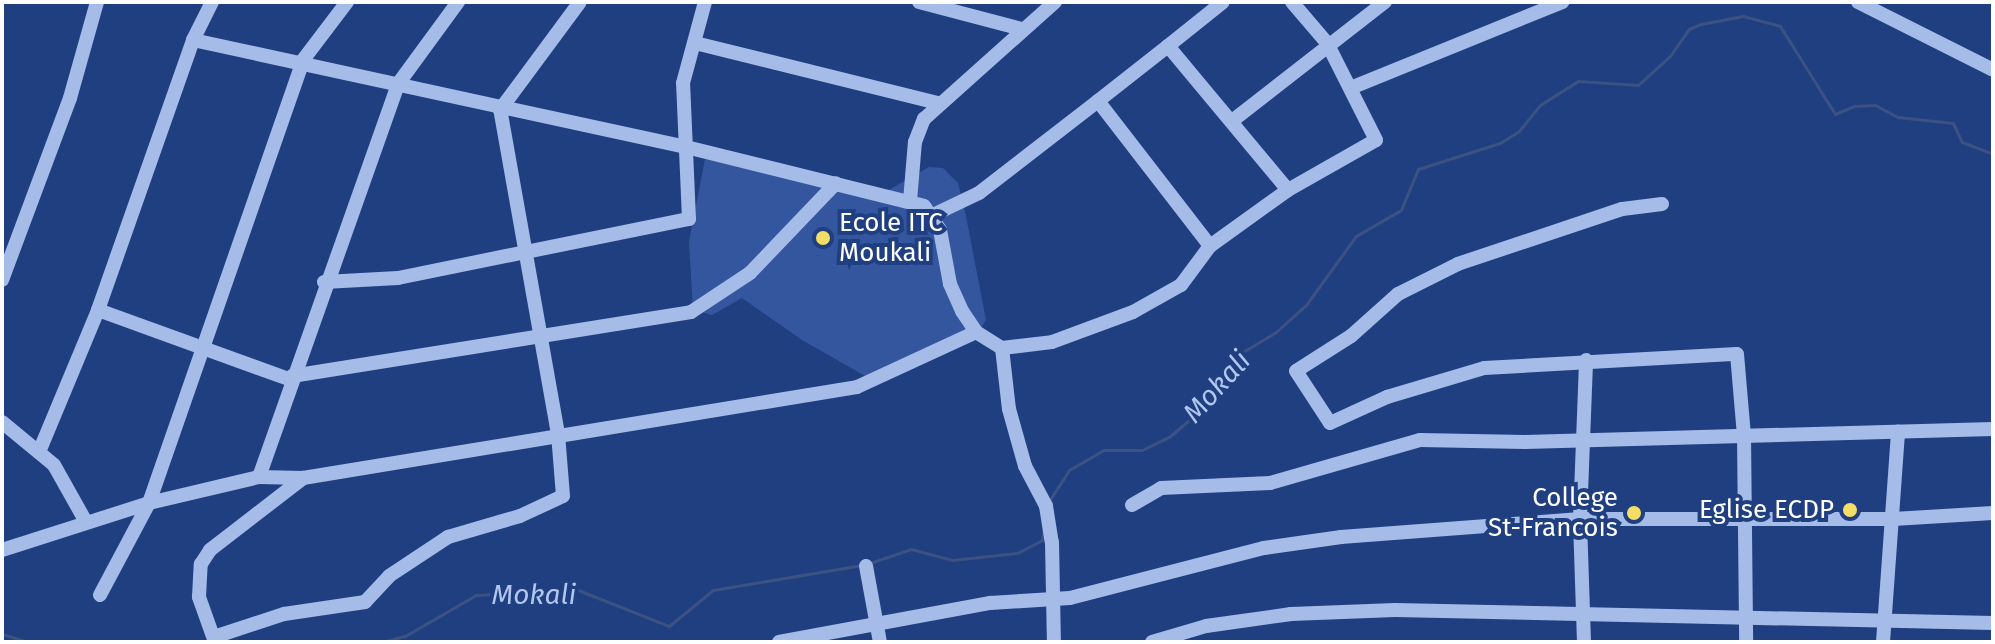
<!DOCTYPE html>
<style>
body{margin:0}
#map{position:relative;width:1995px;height:644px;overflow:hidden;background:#203f81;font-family:"Fira Sans",sans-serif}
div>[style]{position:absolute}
.green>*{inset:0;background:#34569f}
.stream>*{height:3px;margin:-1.5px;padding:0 1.5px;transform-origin:1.5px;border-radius:1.5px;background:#3b5283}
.minor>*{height:14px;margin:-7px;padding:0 7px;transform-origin:7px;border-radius:7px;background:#a6bce8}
.dots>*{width:22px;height:22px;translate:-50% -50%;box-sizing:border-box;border:4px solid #203f81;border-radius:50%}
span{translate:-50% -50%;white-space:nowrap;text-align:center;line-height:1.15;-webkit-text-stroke:8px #203f81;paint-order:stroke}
.poi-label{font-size:26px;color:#fff}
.left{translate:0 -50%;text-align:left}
.right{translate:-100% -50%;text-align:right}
.water-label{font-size:28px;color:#b2c6f0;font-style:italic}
.frame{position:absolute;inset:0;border:4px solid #fff;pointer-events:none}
</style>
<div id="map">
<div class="green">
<div style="clip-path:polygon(705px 159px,887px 191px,929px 167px,943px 168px,958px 183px,966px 216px,986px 320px,976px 336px,874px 381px,802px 340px,742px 298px,712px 315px,693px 310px,689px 242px)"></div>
</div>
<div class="stream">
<div style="left:1049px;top:501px;width:37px;rotate:-57deg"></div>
<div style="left:1069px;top:470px;width:39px;rotate:-30deg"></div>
<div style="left:1103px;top:450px;width:39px"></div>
<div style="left:1142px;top:450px;width:30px;rotate:-26deg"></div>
<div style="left:1169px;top:437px;width:39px;rotate:-40deg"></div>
<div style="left:1199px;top:412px;width:72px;rotate:-54.6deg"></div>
<div style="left:1241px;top:353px;width:41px;rotate:-31deg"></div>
<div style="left:1276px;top:332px;width:40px;rotate:-42deg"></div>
<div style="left:1306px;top:305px;width:85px;rotate:-54.1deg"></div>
<div style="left:1356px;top:236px;width:52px;rotate:-30deg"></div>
<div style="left:1401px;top:210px;width:44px;rotate:-67.5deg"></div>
<div style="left:1418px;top:169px;width:86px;rotate:-17.6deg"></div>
<div style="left:1500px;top:143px;width:22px;rotate:-32deg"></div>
<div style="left:1519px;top:131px;width:33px;rotate:-51deg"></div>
<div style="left:1540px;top:105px;width:45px;rotate:-32.3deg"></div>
<div style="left:1578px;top:81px;width:60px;rotate:3.8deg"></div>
<div style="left:1638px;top:85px;width:43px;rotate:-42.2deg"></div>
<div style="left:1670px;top:56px;width:33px;rotate:-55deg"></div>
<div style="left:1689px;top:29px;width:13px;rotate:-23deg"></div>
<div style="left:1701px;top:24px;width:43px;rotate:-10.8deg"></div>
<div style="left:1743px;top:16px;width:38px;rotate:15deg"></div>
<div style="left:1780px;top:26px;width:104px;rotate:58deg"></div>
<div style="left:1835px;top:114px;width:21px;rotate:-23deg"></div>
<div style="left:1854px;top:106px;width:21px;rotate:-3deg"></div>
<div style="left:1875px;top:105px;width:26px;rotate:28deg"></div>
<div style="left:1898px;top:117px;width:55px;rotate:6.2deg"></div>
<div style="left:1953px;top:123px;width:21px;rotate:65deg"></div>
<div style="left:1962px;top:142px;width:33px;rotate:21deg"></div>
<div style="left:870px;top:563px;width:43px;rotate:-18.9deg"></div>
<div style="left:911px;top:549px;width:42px;rotate:15deg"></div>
<div style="left:952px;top:560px;width:65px;rotate:-6.1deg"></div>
<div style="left:1017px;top:553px;width:28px;rotate:-27deg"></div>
<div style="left:1042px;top:540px;width:12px;rotate:-81deg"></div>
<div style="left:2px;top:634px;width:27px;rotate:17deg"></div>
<div style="left:382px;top:642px;width:24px;rotate:-15deg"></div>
<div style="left:405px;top:636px;width:82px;rotate:-30deg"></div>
<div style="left:476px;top:595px;width:102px;rotate:-2.8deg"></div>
<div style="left:578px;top:590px;width:98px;rotate:21.6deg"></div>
<div style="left:669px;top:626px;width:57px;rotate:-39.3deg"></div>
<div style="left:713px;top:590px;width:151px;rotate:-9.5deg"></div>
</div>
<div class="minor">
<div style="left:919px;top:2px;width:106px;rotate:14.7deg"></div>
<div style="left:1858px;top:2px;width:151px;rotate:26.7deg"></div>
<div style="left:193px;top:40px;width:504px;rotate:12.25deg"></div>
<div style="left:686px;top:147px;width:245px;rotate:13.9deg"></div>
<div style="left:924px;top:206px;width:29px;rotate:56deg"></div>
<div style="left:940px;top:230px;width:55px;rotate:79.5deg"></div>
<div style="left:950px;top:284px;width:30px;rotate:66deg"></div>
<div style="left:962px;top:311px;width:25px;rotate:56deg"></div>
<div style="left:976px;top:332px;width:31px;rotate:32deg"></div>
<div style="left:1002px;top:348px;width:61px;rotate:83.5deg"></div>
<div style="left:1009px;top:409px;width:59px;rotate:74.3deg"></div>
<div style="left:1025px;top:466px;width:45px;rotate:62.3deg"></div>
<div style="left:1046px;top:506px;width:36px;rotate:81deg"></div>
<div style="left:1052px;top:542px;width:100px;rotate:88.9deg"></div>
<div style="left:695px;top:43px;width:249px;rotate:13.9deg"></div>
<div style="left:1168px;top:46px;width:70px;rotate:-38.7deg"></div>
<div style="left:1353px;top:87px;width:226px;rotate:-22.1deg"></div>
<div style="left:1098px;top:101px;width:89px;rotate:-38.2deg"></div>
<div style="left:1168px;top:46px;width:187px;rotate:50.2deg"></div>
<div style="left:1232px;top:121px;width:194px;rotate:-37.9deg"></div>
<div style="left:910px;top:201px;width:59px;rotate:-85.2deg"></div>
<div style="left:915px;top:142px;width:25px;rotate:-69deg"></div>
<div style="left:924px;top:119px;width:176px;rotate:-41.8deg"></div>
<div style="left:1662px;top:204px;width:40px;rotate:172.9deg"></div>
<div style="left:1622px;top:209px;width:173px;rotate:161.5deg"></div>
<div style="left:1458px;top:264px;width:67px;rotate:153.4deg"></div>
<div style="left:1398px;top:294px;width:63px;rotate:138.2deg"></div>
<div style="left:1351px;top:336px;width:65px;rotate:147.5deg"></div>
<div style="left:1296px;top:371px;width:62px;rotate:56.8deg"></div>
<div style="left:1330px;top:423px;width:63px;rotate:-24.5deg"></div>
<div style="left:1387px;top:397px;width:101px;rotate:-16.6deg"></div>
<div style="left:1484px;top:368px;width:253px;rotate:-3.2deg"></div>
<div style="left:1737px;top:354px;width:81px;rotate:85.1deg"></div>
<div style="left:1744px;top:435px;width:207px;rotate:89.4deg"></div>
<div style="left:933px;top:215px;width:51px;rotate:-25.6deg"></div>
<div style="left:979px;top:193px;width:150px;rotate:-37.7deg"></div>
<div style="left:1098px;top:101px;width:183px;rotate:52.3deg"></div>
<div style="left:1210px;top:246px;width:96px;rotate:-35.7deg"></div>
<div style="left:1288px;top:190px;width:101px;rotate:-29.6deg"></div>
<div style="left:1376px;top:140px;width:109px;rotate:-116.8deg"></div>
<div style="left:1327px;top:43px;width:54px;rotate:-130.5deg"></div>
<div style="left:2px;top:280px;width:194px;rotate:-69.5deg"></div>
<div style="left:70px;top:98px;width:100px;rotate:-74.3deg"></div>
<div style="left:324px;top:282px;width:74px;rotate:-3.1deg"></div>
<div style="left:398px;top:278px;width:297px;rotate:-11.5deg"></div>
<div style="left:689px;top:219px;width:136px;rotate:-92.5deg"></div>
<div style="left:683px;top:83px;width:84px;rotate:-74.8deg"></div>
<div style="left:98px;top:310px;width:205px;rotate:19.9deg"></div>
<div style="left:1002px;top:348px;width:50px;rotate:-6.8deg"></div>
<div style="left:1052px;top:342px;width:86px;rotate:-20.3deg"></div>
<div style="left:1133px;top:312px;width:55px;rotate:-29.4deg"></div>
<div style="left:1181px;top:285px;width:49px;rotate:-53.4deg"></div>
<div style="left:292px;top:376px;width:404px;rotate:-9.1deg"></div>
<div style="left:691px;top:312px;width:71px;rotate:-33.5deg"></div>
<div style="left:750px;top:273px;width:124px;rotate:-46.3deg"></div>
<div style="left:2px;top:422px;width:67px;rotate:39.6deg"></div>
<div style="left:54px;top:465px;width:65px;rotate:60.7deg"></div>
<div style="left:39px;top:452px;width:154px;rotate:-67.4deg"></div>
<div style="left:98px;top:310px;width:286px;rotate:-70.6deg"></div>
<div style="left:193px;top:40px;width:42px;rotate:-63.4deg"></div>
<div style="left:259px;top:477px;width:417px;rotate:-70.5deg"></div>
<div style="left:398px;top:84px;width:102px;rotate:-53.8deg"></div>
<div style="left:1132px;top:505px;width:34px;rotate:-30deg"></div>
<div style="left:1161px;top:488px;width:109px;rotate:-2.6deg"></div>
<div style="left:1270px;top:483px;width:156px;rotate:-16deg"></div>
<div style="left:1420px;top:440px;width:105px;rotate:1.1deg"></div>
<div style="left:1525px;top:442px;width:468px;rotate:-1.6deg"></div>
<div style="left:2px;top:550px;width:154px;rotate:-17.7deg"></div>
<div style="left:149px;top:503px;width:113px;rotate:-13.3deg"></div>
<div style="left:259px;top:477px;width:44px;rotate:1.3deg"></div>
<div style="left:303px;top:478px;width:561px;rotate:-9.33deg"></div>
<div style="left:857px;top:387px;width:131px;rotate:-24.8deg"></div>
<div style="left:866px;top:566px;width:77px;rotate:79.6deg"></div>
<div style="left:100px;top:595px;width:104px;rotate:-62deg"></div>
<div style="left:149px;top:503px;width:469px;rotate:-70.8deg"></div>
<div style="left:303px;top:60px;width:73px;rotate:-52.8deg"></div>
<div style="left:214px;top:637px;width:74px;rotate:-18.2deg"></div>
<div style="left:284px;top:614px;width:82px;rotate:-8.4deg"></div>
<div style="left:365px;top:602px;width:35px;rotate:-47deg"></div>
<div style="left:389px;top:576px;width:71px;rotate:-33.5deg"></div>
<div style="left:448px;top:537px;width:75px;rotate:-16.3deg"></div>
<div style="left:520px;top:516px;width:47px;rotate:-24.9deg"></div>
<div style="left:563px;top:496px;width:62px;rotate:-94.6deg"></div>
<div style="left:558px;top:434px;width:329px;rotate:-100.1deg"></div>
<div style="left:500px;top:110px;width:134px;rotate:-53.5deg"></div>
<div style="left:215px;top:642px;width:48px;rotate:-109.6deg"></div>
<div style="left:199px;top:597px;width:33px;rotate:-87deg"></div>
<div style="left:201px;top:564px;width:17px;rotate:-57deg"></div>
<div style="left:210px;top:550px;width:118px;rotate:-37.7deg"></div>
<div style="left:779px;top:642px;width:215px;rotate:-10.5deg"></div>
<div style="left:990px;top:603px;width:80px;rotate:-3.6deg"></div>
<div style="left:1070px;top:598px;width:200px;rotate:-14.5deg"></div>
<div style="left:1264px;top:548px;width:78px;rotate:-8.1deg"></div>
<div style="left:1341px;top:537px;width:240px;rotate:-4.3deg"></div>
<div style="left:1580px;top:519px;width:313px"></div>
<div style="left:1893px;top:519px;width:100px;rotate:-3.4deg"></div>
<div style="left:1152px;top:642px;width:56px;rotate:-16.5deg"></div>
<div style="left:1206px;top:626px;width:86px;rotate:-8deg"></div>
<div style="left:1291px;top:614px;width:104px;rotate:-2.2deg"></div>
<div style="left:1395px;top:610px;width:598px;rotate:1.25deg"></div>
<div style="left:1584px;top:642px;width:123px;rotate:-91.9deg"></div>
<div style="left:1580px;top:519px;width:159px;rotate:-87.8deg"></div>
<div style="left:1883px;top:642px;width:211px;rotate:-85.9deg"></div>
</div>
<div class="dots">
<div style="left:823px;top:238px;background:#f5de67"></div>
<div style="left:1850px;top:510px;background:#f5de67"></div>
<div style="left:1634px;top:513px;background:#f5de67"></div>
</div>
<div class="poi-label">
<span class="left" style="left:839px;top:238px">Ecole ITC<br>Moukali</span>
<span class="right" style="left:1618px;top:513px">College<br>St-Francois</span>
<span class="right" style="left:1834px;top:510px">Eglise ECDP</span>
</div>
<div class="water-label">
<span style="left:1217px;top:387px;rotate:-48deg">Mokali</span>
<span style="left:534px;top:595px">Mokali</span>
</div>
<div class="frame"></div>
</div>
